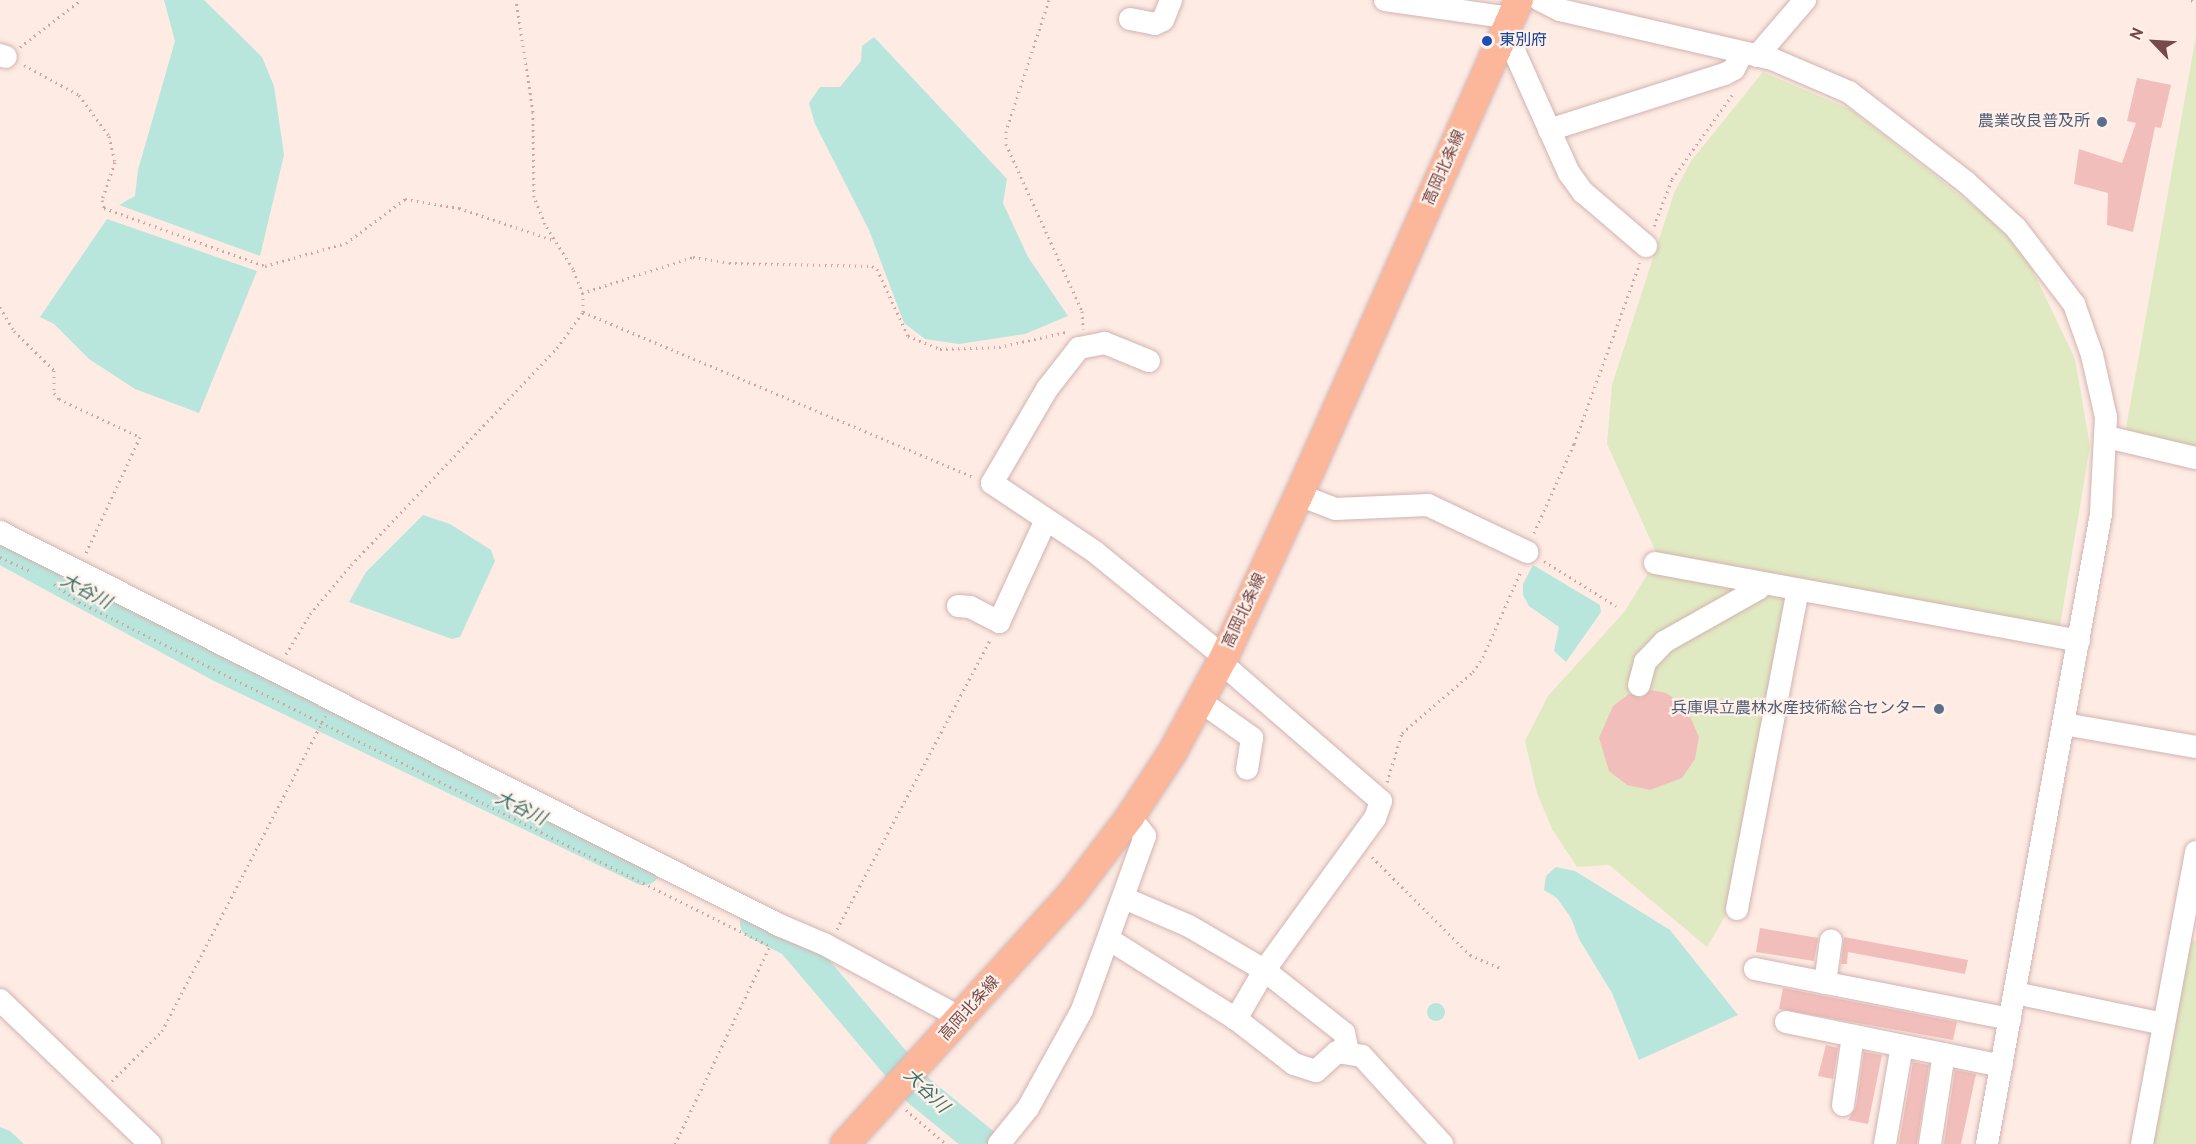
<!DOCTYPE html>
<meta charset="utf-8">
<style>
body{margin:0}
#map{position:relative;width:2196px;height:1144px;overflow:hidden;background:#fdebe4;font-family:Overpass,"Noto Sans JP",sans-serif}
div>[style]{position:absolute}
.green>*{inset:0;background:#e0eac2}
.water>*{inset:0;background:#b8e6dd}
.round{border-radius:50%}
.river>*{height:32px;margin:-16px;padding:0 16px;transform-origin:16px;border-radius:16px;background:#b8e6dd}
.building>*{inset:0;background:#f2bebb}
.path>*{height:3px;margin-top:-1.5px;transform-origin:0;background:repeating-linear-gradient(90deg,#d7a19e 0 1.5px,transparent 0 6px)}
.roads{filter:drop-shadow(0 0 2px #d3b3af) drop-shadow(0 0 2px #d3b3af)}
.minor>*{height:22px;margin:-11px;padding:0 11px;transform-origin:11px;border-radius:11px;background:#fff}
.major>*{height:28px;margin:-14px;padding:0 14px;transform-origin:14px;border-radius:14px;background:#fcb79b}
.dots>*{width:16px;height:16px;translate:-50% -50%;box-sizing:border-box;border:3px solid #fff0ea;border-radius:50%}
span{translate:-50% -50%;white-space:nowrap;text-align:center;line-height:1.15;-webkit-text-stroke:4.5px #fff0ea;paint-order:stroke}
.transit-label{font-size:16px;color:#164399}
.left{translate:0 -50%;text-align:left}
.service-label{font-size:16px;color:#4e5e75}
.right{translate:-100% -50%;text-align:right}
.street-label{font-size:16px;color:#754a49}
.water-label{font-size:18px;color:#3a746a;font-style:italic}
.north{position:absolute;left:2124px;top:12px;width:60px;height:60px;-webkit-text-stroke:4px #fff0ea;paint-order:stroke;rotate:295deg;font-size:16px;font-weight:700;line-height:24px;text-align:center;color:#754a49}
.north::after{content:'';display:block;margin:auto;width:21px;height:27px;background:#754a49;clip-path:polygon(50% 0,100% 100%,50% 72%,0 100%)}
</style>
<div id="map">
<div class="green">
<div style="clip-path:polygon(2196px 36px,2196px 449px,2131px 437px,2126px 428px)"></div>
<div style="clip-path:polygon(1763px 72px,1850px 109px,1985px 215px,2024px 252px,2075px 359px,2090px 446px,2059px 632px,1654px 557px,1655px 550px,1607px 444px,1612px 385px,1674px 193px,1691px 161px)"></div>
<div style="clip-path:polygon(1650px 570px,1788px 596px,1730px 908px,1707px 947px,1609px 865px,1577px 867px,1552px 829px,1537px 793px,1525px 741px,1548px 696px,1625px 611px)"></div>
<div style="clip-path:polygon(2196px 940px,2196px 1144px,2150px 1144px,2186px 945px)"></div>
</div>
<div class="water">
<div style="clip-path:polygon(164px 0,204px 0,262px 57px,274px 86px,284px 155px,260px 256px,119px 205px,135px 196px,138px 170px,175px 41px)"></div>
<div style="clip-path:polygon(874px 37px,1007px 179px,1003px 203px,1028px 257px,1068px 316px,1025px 334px,959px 344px,925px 339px,904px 323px,869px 230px,815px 124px,809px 103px,820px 87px,840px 87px,861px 61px,862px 46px)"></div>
<div style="clip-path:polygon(107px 219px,257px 271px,199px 413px,135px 389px,89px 359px,54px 324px,40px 317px)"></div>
<div style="clip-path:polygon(423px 515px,450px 524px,491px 550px,495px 561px,460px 637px,452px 639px,349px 602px,366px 572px)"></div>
<div style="clip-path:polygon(1533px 565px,1600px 605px,1601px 612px,1566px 662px,1554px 651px,1559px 627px,1529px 606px,1523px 595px,1523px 584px)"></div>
<div style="clip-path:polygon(1556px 867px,1575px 871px,1670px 930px,1738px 1015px,1639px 1060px,1612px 993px,1579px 939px,1571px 918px,1557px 898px,1544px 890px,1546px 876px)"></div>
<div class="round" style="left:1427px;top:1003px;width:18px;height:18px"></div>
<div style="clip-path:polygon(0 1127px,10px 1131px,24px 1144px,0 1144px)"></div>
</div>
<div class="river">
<div style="left:0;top:547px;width:252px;rotate:28.4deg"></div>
<div style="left:222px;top:667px;width:468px;rotate:25.6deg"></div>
<div style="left:756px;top:923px;width:40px;rotate:26.6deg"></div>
<div style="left:792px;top:941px;width:197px;rotate:49.7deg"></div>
<div style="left:919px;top:1091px;width:84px;rotate:39.2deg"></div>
</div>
<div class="building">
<div style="clip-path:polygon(2137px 78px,2171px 85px,2161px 128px,2155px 127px,2133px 232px,2107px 225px,2108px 193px,2074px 184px,2079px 149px,2122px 163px,2136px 123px,2127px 121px)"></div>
<div style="clip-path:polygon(1651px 690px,1666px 693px,1685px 705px,1699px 737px,1695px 759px,1682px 778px,1650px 790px,1627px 785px,1609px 771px,1599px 738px,1613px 706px,1629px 694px,1642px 698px)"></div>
<div style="clip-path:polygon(1760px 928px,1818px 938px,1814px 961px,1756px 952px)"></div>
<div style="clip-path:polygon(1844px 937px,1968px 960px,1965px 974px,1848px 952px,1847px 964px,1841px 964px)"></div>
<div style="clip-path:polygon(1783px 988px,1957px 1022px,1953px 1040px,1779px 1009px)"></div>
<div style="clip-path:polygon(1826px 1045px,1838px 1048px,1833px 1079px,1818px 1076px)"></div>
<div style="clip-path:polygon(1864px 1052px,1882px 1055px,1868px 1124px,1848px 1120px,1856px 1107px)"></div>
<div style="clip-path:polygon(1913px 1062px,1929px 1065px,1917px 1144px,1899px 1144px)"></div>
<div style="clip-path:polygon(1955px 1070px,1976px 1074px,1961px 1144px,1944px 1144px)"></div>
</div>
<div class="path">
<div style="left:1049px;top:0;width:138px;rotate:108.2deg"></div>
<div style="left:1006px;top:131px;width:13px;rotate:90deg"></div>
<div style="left:1006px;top:144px;width:183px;rotate:65.5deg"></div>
<div style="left:1082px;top:311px;width:18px;rotate:87deg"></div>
<div style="left:2191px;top:0;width:5px;rotate:22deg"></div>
<div style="left:20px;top:47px;width:77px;rotate:-37.6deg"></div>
<div style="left:24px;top:65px;width:63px;rotate:28.6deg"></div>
<div style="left:79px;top:95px;width:51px;rotate:53.8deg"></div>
<div style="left:109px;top:136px;width:27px;rotate:77deg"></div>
<div style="left:115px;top:162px;width:40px;rotate:108.9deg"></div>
<div style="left:102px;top:200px;width:8px;rotate:76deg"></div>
<div style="left:104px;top:208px;width:171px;rotate:19.8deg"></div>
<div style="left:265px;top:266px;width:84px;rotate:-15.9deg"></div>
<div style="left:346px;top:243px;width:74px;rotate:-36.7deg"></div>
<div style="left:405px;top:199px;width:55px;rotate:9.5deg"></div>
<div style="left:459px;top:208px;width:102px;rotate:18.8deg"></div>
<div style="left:1654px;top:226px;width:50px;rotate:-69deg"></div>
<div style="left:1672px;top:179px;width:108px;rotate:-54.4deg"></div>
<div style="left:582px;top:293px;width:117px;rotate:-18deg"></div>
<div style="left:693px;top:257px;width:36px;rotate:9deg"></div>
<div style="left:729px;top:263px;width:143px;rotate:1.2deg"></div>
<div style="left:872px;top:266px;width:6px;rotate:31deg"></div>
<div style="left:877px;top:269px;width:74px;rotate:65.2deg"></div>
<div style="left:908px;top:336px;width:35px;rotate:22deg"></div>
<div style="left:940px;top:349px;width:59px;rotate:-1.9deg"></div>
<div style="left:999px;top:347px;width:69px;rotate:-12.6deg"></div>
<div style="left:0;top:307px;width:28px;rotate:60deg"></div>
<div style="left:14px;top:331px;width:56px;rotate:44.3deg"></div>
<div style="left:54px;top:370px;width:23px;rotate:90deg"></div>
<div style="left:54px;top:393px;width:8px;rotate:50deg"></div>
<div style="left:59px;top:399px;width:89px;rotate:25.1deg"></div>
<div style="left:140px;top:437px;width:128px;rotate:115deg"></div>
<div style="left:583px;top:312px;width:423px;rotate:22.9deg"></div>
<div style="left:1534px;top:533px;width:98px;rotate:-65.8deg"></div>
<div style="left:1574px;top:444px;width:193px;rotate:-70deg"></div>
<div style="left:0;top:557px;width:33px;rotate:25deg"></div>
<div style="left:1544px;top:561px;width:85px;rotate:32deg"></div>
<div style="left:54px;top:584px;width:31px;rotate:36deg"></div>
<div style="left:79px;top:602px;width:772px;rotate:26.47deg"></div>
<div style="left:286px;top:654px;width:47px;rotate:-59deg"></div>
<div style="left:310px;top:614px;width:64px;rotate:-50.1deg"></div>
<div style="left:351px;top:565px;width:299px;rotate:-46.5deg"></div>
<div style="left:557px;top:348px;width:44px;rotate:-54.2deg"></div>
<div style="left:583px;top:312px;width:18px;rotate:-90deg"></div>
<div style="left:583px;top:294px;width:27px;rotate:-112deg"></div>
<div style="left:573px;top:269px;width:53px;rotate:-121.9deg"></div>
<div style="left:545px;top:224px;width:29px;rotate:-112deg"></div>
<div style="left:534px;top:197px;width:85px;rotate:-90.7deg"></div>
<div style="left:533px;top:112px;width:113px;rotate:-98.6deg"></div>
<div style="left:1387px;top:782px;width:51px;rotate:-73deg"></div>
<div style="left:1402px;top:733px;width:94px;rotate:-40.7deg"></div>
<div style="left:1473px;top:672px;width:18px;rotate:-56deg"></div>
<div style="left:1483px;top:657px;width:94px;rotate:-66.2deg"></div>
<div style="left:1372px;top:857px;width:139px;rotate:45deg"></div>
<div style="left:1470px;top:955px;width:34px;rotate:23deg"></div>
<div style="left:837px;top:929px;width:327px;rotate:-62.1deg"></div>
<div style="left:112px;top:1081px;width:71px;rotate:-45deg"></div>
<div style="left:162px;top:1031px;width:355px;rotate:-62.6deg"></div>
<div style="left:906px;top:1110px;width:52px;rotate:40.4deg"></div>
<div style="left:675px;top:1144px;width:220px;rotate:-64.4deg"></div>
</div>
<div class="roads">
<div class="minor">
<div style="left:1385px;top:0;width:128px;rotate:8.1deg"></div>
<div style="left:1540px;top:0;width:22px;rotate:27deg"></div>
<div style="left:1560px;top:10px;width:218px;rotate:13deg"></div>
<div style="left:1772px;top:59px;width:84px;rotate:23.2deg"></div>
<div style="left:1849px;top:92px;width:148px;rotate:37.6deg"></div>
<div style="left:1966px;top:182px;width:68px;rotate:42.6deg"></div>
<div style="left:2016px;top:228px;width:96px;rotate:52.7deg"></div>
<div style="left:2074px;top:304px;width:54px;rotate:70.6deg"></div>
<div style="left:2092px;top:355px;width:64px;rotate:77.3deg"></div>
<div style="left:2106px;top:417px;width:97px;rotate:93deg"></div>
<div style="left:2101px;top:514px;width:640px;rotate:100.26deg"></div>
<div style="left:1130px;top:19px;width:25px;rotate:11deg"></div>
<div style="left:1155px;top:24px;width:9px;rotate:-27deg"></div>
<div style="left:1163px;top:20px;width:22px;rotate:-68deg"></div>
<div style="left:1499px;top:45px;width:18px;rotate:27deg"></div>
<div style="left:1515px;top:53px;width:132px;rotate:65.8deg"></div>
<div style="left:1569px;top:173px;width:24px;rotate:54deg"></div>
<div style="left:1583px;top:192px;width:83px;rotate:40.6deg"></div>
<div style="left:0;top:55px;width:6px;rotate:18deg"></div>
<div style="left:1757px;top:56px;width:74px;rotate:-49.4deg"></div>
<div style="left:1549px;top:130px;width:185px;rotate:-17.7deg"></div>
<div style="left:1725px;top:74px;width:10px;rotate:-29deg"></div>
<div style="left:1734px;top:69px;width:18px;rotate:-63deg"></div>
<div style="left:1149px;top:361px;width:48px;rotate:-157.8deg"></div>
<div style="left:1105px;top:343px;width:26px;rotate:169deg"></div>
<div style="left:1079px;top:348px;width:52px;rotate:128deg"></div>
<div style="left:1047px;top:389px;width:109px;rotate:120.3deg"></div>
<div style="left:992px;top:483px;width:124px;rotate:33.8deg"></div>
<div style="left:1095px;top:552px;width:166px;rotate:39.1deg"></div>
<div style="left:2107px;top:437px;width:91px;rotate:13.3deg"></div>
<div style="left:1299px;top:495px;width:39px;rotate:21deg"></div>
<div style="left:1335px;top:509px;width:93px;rotate:-2.5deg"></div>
<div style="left:1428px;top:505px;width:110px;rotate:25.4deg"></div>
<div style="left:0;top:532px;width:873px;rotate:26.77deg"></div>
<div style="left:779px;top:925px;width:49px;rotate:22.9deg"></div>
<div style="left:824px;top:944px;width:156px;rotate:28.4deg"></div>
<div style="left:1655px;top:563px;width:431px;rotate:10.4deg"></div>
<div style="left:958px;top:606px;width:12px;rotate:5deg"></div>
<div style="left:970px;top:607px;width:33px;rotate:27deg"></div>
<div style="left:999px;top:622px;width:110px;rotate:-65.3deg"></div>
<div style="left:1218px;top:667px;width:15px;rotate:20deg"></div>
<div style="left:1232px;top:672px;width:197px;rotate:40.9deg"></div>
<div style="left:1381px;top:801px;width:18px;rotate:109deg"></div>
<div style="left:1375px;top:818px;width:189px;rotate:126deg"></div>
<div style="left:1264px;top:971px;width:56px;rotate:120.3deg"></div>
<div style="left:1639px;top:685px;width:24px;rotate:-75deg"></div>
<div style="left:1645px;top:662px;width:28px;rotate:-46deg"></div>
<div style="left:1664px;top:642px;width:108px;rotate:-29.4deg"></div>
<div style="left:1758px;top:589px;width:6px;rotate:-72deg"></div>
<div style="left:1200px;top:701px;width:64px;rotate:35.4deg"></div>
<div style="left:1252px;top:738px;width:31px;rotate:99deg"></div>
<div style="left:2064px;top:724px;width:134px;rotate:9.9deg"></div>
<div style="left:1124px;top:898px;width:71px;rotate:23.3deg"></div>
<div style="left:1189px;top:926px;width:87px;rotate:30.4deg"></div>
<div style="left:1264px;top:970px;width:102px;rotate:38.2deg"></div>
<div style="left:1344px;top:1033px;width:19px;rotate:78deg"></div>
<div style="left:1737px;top:909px;width:325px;rotate:-79.2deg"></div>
<div style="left:1110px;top:940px;width:149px;rotate:32.1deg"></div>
<div style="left:1236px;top:1019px;width:73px;rotate:37.8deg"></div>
<div style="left:1294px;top:1064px;width:23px;rotate:18deg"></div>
<div style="left:1316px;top:1071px;width:28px;rotate:-42deg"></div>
<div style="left:1337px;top:1052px;width:25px;rotate:9deg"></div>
<div style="left:1362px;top:1056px;width:119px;rotate:47.7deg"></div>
<div style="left:1755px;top:969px;width:260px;rotate:11.1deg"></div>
<div style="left:1825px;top:983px;width:43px;rotate:-82.1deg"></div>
<div style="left:2015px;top:993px;width:152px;rotate:11.8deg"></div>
<div style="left:0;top:1000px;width:208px;rotate:43.8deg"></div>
<div style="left:1786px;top:1022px;width:220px;rotate:11.5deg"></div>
<div style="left:1843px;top:1105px;width:70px;rotate:-81.8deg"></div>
<div style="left:999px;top:1144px;width:46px;rotate:-51.1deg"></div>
<div style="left:1028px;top:1108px;width:112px;rotate:-61.1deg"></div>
<div style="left:1082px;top:1010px;width:185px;rotate:-70.1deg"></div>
<div style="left:1145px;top:836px;width:24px;rotate:-128deg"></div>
<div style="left:1885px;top:1144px;width:99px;rotate:-80.2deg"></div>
<div style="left:1930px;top:1144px;width:91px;rotate:-81.2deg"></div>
<div style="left:2142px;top:1144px;width:297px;rotate:-79.5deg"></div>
</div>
<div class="major">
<div style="left:845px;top:1144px;width:336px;rotate:-47.8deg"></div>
<div style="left:1071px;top:895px;width:98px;rotate:-52.9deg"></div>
<div style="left:1130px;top:817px;width:77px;rotate:-56.7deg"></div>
<div style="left:1172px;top:753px;width:109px;rotate:-61.6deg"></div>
<div style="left:1224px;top:657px;width:179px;rotate:-65.2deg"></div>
<div style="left:1299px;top:495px;width:542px;rotate:-66.04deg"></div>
</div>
</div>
<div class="dots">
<div style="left:1487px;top:41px;background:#1a4fb4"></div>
<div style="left:2102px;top:122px;background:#5c6f8a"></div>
<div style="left:1939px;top:709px;background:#5c6f8a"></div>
</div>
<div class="transit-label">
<span class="left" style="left:1499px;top:41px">東別府</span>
</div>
<div class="service-label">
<span class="right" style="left:2090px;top:122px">農業改良普及所</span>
<span class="right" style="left:1927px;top:709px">兵庫県立農林水産技術総合センター</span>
</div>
<div class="street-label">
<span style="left:1445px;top:168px;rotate:-66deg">高岡北条線</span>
<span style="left:1245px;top:611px;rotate:-65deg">高岡北条線</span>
<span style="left:970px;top:1009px;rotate:-48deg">高岡北条線</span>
</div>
<div class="water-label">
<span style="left:85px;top:593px;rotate:28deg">大谷川</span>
<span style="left:520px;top:810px;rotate:26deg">大谷川</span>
<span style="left:925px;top:1092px;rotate:44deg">大谷川</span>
</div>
<div class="north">N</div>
</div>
